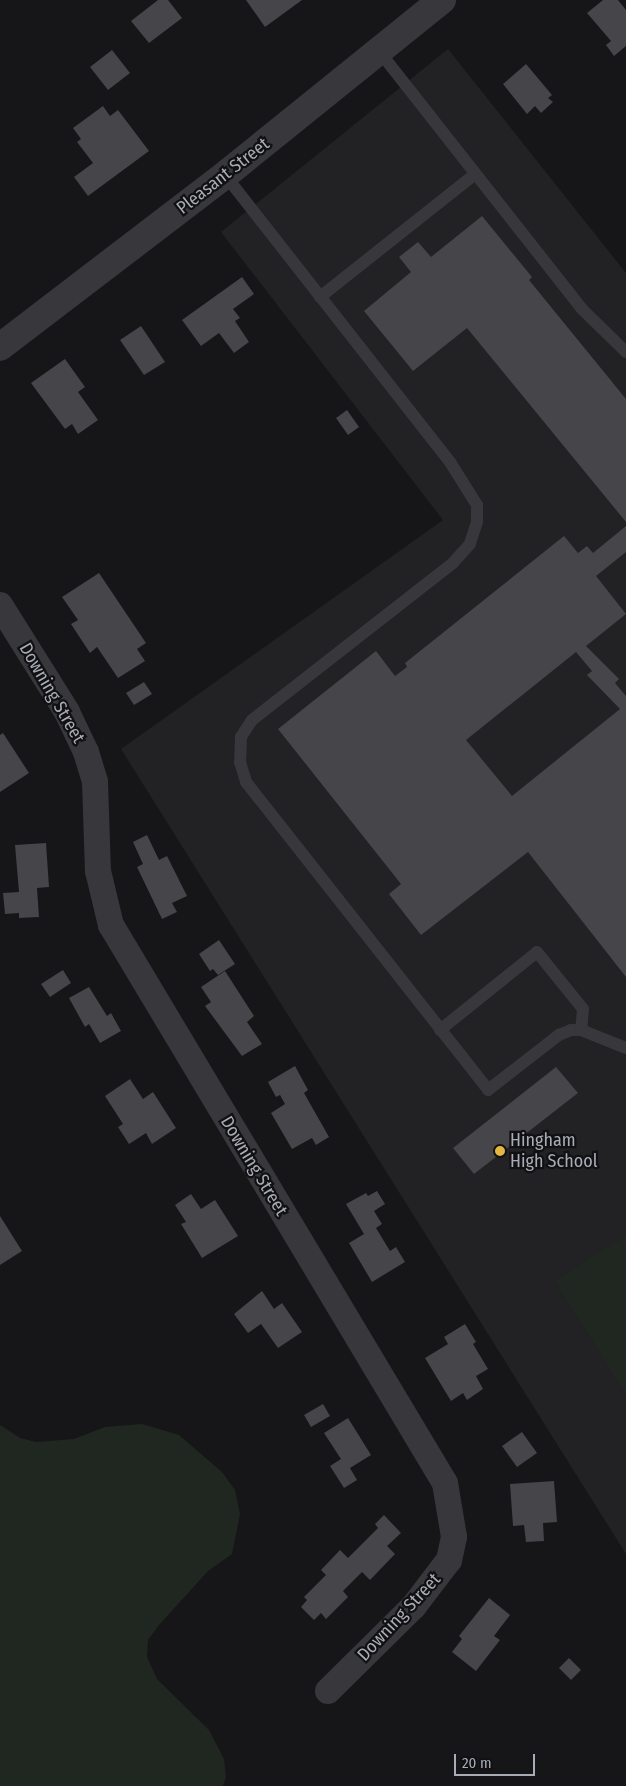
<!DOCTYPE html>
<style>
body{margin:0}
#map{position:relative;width:626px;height:1786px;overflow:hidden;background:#161517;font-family:"Fira Sans Condensed",sans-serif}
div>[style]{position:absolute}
.built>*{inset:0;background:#222124}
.green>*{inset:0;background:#202721}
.building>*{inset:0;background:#45454a}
.service>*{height:12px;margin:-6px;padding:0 6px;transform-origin:6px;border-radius:6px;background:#37373c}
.minor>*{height:26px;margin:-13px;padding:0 13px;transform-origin:13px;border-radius:13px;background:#37373c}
.tertiary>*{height:28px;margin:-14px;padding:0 14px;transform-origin:14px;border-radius:14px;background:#37373c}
.dots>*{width:14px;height:14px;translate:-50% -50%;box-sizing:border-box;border:2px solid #111012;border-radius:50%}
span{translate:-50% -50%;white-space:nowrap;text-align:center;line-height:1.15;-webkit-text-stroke:4.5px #111012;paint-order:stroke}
.street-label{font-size:18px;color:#a8acb6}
.poi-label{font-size:18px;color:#a8acb6}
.left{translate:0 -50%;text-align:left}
.scale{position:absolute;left:454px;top:1754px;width:81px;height:22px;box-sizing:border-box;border:2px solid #a8acb6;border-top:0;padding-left:6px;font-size:15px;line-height:18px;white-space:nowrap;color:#a8acb6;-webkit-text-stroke:4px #111012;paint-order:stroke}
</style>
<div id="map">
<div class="built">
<div style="clip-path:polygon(448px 49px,626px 273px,626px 1554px,121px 749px,443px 520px,221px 232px)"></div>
</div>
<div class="green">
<div style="clip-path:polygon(626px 1236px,626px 1394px,555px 1281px)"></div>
<div style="clip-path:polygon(142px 1424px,179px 1435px,222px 1472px,235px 1490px,240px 1514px,232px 1554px,208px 1571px,159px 1625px,148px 1640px,147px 1657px,157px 1679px,209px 1730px,224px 1759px,226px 1777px,223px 1786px,0 1786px,0 1425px,20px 1438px,36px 1442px,74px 1439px,105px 1427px)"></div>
</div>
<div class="building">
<div style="clip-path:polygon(158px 0,168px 0,182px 18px,149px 43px,131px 21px)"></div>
<div style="clip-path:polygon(246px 0,302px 0,265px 27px)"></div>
<div style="clip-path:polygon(603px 0,618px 0,626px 10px,626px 46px,614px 56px,606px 45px,611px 41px,587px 13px)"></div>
<div style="clip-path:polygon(112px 50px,130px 73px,108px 90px,90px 67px)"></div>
<div style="clip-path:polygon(526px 64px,552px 95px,548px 98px,553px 102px,541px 113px,535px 106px,527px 114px,503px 84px)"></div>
<div style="clip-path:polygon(103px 106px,110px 116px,118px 110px,149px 151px,88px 196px,74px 177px,93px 163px,77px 142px,81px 139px,73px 128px)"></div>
<div style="clip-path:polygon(482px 216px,532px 277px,529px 280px,626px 399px,626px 522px,467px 328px,413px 371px,364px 311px,411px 272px,399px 257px,418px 242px,431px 257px)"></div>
<div style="clip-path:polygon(242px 277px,254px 294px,233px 309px,240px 318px,235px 321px,249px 342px,234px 353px,219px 333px,201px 346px,182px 320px)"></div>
<div style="clip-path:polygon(141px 326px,165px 362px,144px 375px,120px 340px)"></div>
<div style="clip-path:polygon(65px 359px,85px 387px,78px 392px,98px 420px,78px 434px,72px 424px,65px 429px,31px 383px)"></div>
<div style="clip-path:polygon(347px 410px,359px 427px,348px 435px,336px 418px)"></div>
<div style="clip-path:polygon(evenodd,626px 526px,626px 552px,596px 576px,626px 614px,586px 646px,619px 679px,615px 683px,626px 696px,626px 977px,528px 852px,421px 935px,389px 894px,401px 884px,278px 729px,376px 651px,395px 676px,407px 667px,405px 663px,564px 536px,578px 553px,587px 546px,593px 553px,626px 526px,576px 652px,592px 671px,587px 675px,620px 709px,512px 796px,466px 740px,576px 652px)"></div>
<div style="clip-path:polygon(99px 573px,146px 643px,137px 649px,145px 661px,118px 678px,97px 647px,90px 653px,71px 624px,78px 620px,62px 597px)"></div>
<div style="clip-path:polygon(144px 682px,152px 694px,134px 705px,126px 693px)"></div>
<div style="clip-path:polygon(3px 733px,29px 773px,0 792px,0 735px)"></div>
<div style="clip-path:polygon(147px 835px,159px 860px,167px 856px,187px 896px,172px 903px,177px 912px,162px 919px,137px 867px,143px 864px,133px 842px)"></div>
<div style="clip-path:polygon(46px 843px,49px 887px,37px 888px,39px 917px,19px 918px,19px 913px,5px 914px,3px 893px,19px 892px,15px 845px)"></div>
<div style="clip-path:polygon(219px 940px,235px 964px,218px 975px,213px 969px,210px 971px,199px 954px)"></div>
<div style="clip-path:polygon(63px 970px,71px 983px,50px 997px,41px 984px)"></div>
<div style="clip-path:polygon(225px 971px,254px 1016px,247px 1022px,262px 1044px,242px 1056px,205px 1006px,211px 1002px,201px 987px)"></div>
<div style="clip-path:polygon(89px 987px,107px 1016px,111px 1013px,121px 1031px,100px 1043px,89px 1024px,85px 1027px,69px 998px)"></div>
<div style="clip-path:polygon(295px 1066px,308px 1090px,304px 1093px,329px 1137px,316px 1145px,312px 1138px,292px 1149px,271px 1113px,285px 1104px,280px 1095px,276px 1097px,268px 1082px)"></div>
<div style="clip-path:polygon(556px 1067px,578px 1093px,474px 1174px,453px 1148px)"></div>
<div style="clip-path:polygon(130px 1079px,143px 1099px,153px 1092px,176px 1128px,152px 1144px,146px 1133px,129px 1144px,118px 1127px,123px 1124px,105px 1096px)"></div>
<div style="clip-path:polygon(377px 1191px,385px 1204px,374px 1211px,382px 1224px,376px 1228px,390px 1251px,396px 1247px,405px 1262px,372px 1282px,349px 1243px,364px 1234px,346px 1204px,366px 1193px,368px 1196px)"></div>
<div style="clip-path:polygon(191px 1194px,201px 1209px,215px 1200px,238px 1236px,202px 1258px,181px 1224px,186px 1222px,175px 1205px)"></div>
<div style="clip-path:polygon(0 1216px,22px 1251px,0 1265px)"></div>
<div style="clip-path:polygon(262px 1291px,274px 1309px,282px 1303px,302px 1332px,278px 1348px,261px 1324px,248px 1333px,234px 1314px)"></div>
<div style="clip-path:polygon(465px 1324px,476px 1342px,473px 1344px,488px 1369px,476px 1376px,483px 1389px,467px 1400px,463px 1393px,451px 1401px,425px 1358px,448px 1344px,444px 1337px)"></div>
<div style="clip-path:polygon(323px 1404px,330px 1416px,311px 1427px,304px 1415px)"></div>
<div style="clip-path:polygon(348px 1418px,371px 1455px,350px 1468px,357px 1480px,344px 1488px,330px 1466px,341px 1459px,324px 1433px)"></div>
<div style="clip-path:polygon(522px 1432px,537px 1453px,517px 1467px,502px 1446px)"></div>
<div style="clip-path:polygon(554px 1481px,557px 1522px,543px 1523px,544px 1541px,526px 1542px,524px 1525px,513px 1526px,510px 1484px)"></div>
<div style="clip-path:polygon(384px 1515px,401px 1533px,387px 1546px,395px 1554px,370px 1580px,362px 1572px,343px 1591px,348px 1597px,326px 1619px,321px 1613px,314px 1620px,301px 1607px,307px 1600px,304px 1597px,326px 1575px,321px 1570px,340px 1550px,348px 1558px,378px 1528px,375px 1524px)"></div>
<div style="clip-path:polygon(489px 1598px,510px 1615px,494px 1636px,500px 1640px,476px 1671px,452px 1652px,462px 1639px,459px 1636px)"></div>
<div style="clip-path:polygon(569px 1658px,581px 1670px,571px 1680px,559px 1668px)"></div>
</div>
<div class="service">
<div style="left:379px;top:51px;width:327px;rotate:51.8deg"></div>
<div style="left:581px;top:308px;width:63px;rotate:44.4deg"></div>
<div style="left:225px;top:175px;width:365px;rotate:51.9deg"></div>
<div style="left:450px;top:462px;width:51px;rotate:57.9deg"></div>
<div style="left:477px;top:505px;width:17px;rotate:90deg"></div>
<div style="left:477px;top:522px;width:23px;rotate:108deg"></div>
<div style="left:470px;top:544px;width:25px;rotate:132deg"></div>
<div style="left:453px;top:563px;width:255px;rotate:142deg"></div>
<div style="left:252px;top:720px;width:20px;rotate:123deg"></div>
<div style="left:241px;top:737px;width:25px;rotate:92deg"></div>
<div style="left:240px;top:762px;width:21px;rotate:73deg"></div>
<div style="left:246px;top:782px;width:392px;rotate:51.8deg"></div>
<div style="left:488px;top:1090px;width:90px;rotate:-37.8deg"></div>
<div style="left:559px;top:1035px;width:13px;rotate:-23deg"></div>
<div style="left:571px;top:1030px;width:10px"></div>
<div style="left:581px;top:1030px;width:48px;rotate:21.8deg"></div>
<div style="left:320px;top:297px;width:196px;rotate:-38.4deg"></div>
<div style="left:440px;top:1030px;width:124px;rotate:-38.8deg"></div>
<div style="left:537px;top:952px;width:73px;rotate:51.1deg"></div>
<div style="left:583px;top:1009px;width:21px;rotate:95deg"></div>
</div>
<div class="minor">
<div style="left:0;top:605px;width:126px;rotate:57.9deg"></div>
<div style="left:67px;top:712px;width:44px;rotate:64.6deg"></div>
<div style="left:86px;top:752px;width:31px;rotate:73deg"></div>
<div style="left:95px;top:782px;width:89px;rotate:88.1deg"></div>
<div style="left:98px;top:871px;width:56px;rotate:76.5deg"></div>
<div style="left:111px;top:925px;width:650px;rotate:59.1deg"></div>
<div style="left:445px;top:1483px;width:55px;rotate:80.5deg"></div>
<div style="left:454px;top:1537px;width:24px;rotate:102deg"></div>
<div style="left:449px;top:1560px;width:58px;rotate:127.3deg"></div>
<div style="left:414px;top:1606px;width:121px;rotate:135.3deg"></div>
</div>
<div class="tertiary">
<div style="left:0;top:347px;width:283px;rotate:-37.4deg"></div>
<div style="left:225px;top:175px;width:279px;rotate:-38.9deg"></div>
</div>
<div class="dots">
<div style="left:500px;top:1151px;background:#e4b741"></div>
</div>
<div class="street-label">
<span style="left:223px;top:176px;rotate:-38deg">Pleasant Street</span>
<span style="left:52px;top:693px;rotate:60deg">Downing Street</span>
<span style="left:254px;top:1166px;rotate:59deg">Downing Street</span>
<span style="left:399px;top:1617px;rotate:-47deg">Downing Street</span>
</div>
<div class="poi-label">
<span class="left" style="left:510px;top:1151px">Hingham<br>High School</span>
</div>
<div class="scale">20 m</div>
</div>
